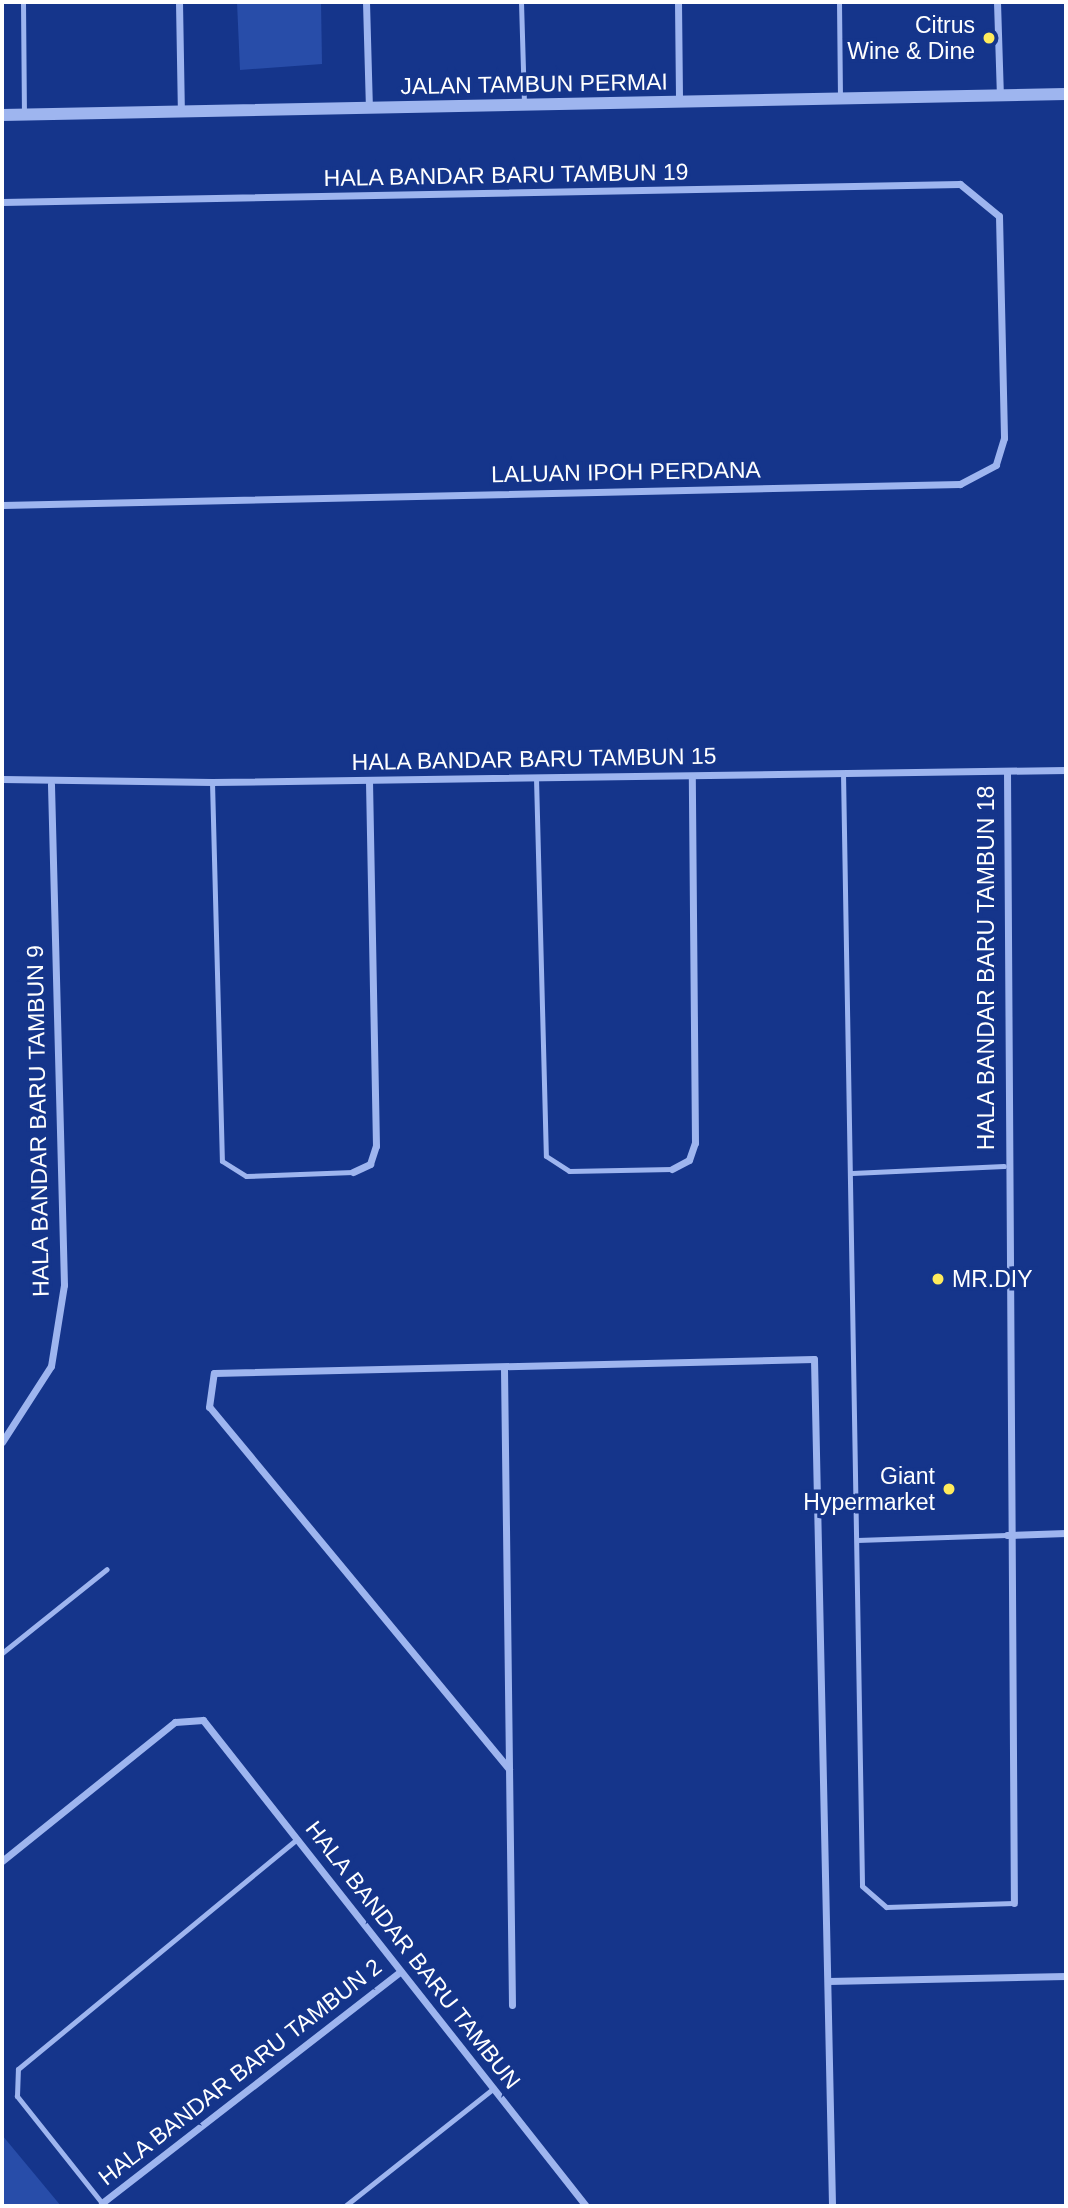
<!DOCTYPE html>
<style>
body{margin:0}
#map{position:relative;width:1068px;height:2208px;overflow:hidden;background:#15358b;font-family:Arial,sans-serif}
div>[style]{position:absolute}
.green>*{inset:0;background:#284da9}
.service>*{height:5px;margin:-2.5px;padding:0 2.5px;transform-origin:2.5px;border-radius:2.5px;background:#9eb5ef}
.minor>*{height:7px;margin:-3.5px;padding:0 3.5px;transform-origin:3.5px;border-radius:3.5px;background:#9eb5ef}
.tertiary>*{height:12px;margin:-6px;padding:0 6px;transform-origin:6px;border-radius:6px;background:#9eb5ef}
.dots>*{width:19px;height:19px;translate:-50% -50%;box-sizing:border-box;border:4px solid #15358b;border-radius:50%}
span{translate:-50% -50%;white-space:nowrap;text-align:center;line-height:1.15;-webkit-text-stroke:7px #15358b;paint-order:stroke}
.poi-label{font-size:23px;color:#fff}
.right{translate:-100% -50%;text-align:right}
.left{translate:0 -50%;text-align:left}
.street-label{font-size:23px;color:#fff}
.frame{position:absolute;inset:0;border:4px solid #fff;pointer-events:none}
</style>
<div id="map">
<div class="green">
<div style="clip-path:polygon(237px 2px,321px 2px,322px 64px,240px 70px)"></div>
<div style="clip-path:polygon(2px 2135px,61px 2206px,2px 2206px)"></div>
</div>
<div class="service">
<div style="left:23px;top:2px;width:112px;rotate:89.5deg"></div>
<div style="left:521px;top:2px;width:102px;rotate:88.3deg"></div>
<div style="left:839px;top:2px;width:95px;rotate:89.4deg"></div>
<div style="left:843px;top:773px;width:1113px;rotate:89.02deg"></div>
<div style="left:862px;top:1886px;width:32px;rotate:41deg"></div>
<div style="left:886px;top:1907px;width:128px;rotate:-1.8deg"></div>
<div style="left:536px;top:778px;width:378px;rotate:88.5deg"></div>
<div style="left:546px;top:1156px;width:27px;rotate:33deg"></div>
<div style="left:569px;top:1171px;width:103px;rotate:-1.1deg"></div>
<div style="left:212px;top:782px;width:379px;rotate:88.5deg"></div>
<div style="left:222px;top:1161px;width:28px;rotate:32deg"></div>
<div style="left:246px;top:1176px;width:107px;rotate:-2.1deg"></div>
<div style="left:852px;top:1173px;width:152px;rotate:-2.6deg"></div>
<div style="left:857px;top:1540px;width:150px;rotate:-1.9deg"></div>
<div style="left:2px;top:1653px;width:134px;rotate:-38.7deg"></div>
<div style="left:102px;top:2203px;width:137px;rotate:-128.5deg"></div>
<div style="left:17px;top:2096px;width:27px;rotate:-88deg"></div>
<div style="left:18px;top:2069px;width:362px;rotate:-39.5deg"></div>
<div style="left:345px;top:2206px;width:190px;rotate:-38.4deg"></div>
</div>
<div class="minor">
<div style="left:179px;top:2px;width:110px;rotate:89deg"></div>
<div style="left:366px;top:2px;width:106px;rotate:88.4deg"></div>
<div style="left:678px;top:2px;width:100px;rotate:89.4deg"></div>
<div style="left:997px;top:2px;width:94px;rotate:88.2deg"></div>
<div style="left:2px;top:202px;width:958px;rotate:-1.08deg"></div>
<div style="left:960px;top:184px;width:50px;rotate:39.4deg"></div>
<div style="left:999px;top:216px;width:222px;rotate:88.7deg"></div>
<div style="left:1004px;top:438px;width:28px;rotate:107deg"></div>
<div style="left:996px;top:465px;width:41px;rotate:152.2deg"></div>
<div style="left:960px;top:484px;width:958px;rotate:178.74deg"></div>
<div style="left:1007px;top:771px;width:1132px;rotate:89.65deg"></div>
<div style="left:2px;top:779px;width:210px;rotate:0.8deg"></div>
<div style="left:212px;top:782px;width:854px;rotate:-0.81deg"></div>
<div style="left:672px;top:1169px;width:19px;rotate:-28deg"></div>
<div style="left:689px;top:1160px;width:18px;rotate:-71deg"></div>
<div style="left:695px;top:1143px;width:367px;rotate:-90.5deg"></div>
<div style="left:353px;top:1172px;width:19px;rotate:-25deg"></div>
<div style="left:370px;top:1164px;width:19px;rotate:-72deg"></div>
<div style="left:376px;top:1146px;width:366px;rotate:-91.1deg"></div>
<div style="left:504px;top:1369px;width:636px;rotate:89.28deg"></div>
<div style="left:2px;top:1442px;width:90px;rotate:-57.2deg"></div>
<div style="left:51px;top:1366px;width:82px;rotate:-80.9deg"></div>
<div style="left:64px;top:1285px;width:501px;rotate:-91.49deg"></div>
<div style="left:1007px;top:1535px;width:59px;rotate:-1.9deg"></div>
<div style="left:509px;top:1769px;width:470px;rotate:-129.6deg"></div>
<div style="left:209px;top:1407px;width:34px;rotate:-82deg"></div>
<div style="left:214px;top:1373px;width:600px;rotate:-1.34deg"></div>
<div style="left:814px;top:1359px;width:847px;rotate:88.78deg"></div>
<div style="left:2px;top:1861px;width:222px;rotate:-38.8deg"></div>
<div style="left:175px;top:1722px;width:28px;rotate:-4deg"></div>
<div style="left:203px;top:1720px;width:619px;rotate:51.76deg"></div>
<div style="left:828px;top:1981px;width:238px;rotate:-1.2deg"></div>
<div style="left:102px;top:2203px;width:378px;rotate:-37.8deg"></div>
</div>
<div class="tertiary">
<div style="left:2px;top:115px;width:1064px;rotate:-1.13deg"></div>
</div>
<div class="dots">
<div style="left:989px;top:38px;background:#ffeb5c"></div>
<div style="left:938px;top:1279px;background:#ffeb5c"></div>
<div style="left:949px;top:1489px;background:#ffeb5c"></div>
</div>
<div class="poi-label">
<span class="right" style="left:975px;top:38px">Citrus<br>Wine &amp; Dine</span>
<span class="left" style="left:952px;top:1279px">MR.DIY</span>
<span class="right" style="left:935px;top:1489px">Giant<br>Hypermarket</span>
</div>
<div class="street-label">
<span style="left:534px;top:84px;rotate:-1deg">JALAN TAMBUN PERMAI</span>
<span style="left:506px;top:175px;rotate:-1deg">HALA BANDAR BARU TAMBUN 19</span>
<span style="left:626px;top:472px;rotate:-1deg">LALUAN IPOH PERDANA</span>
<span style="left:534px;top:759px;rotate:-1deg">HALA BANDAR BARU TAMBUN 15</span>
<span style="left:986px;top:968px;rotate:-90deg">HALA BANDAR BARU TAMBUN 18</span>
<span style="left:38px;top:1121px;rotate:-91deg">HALA BANDAR BARU TAMBUN 9</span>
<span style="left:413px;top:1955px;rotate:52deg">HALA BANDAR BARU TAMBUN</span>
<span style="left:240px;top:2072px;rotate:-38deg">HALA BANDAR BARU TAMBUN 2</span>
</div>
<div class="frame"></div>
</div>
